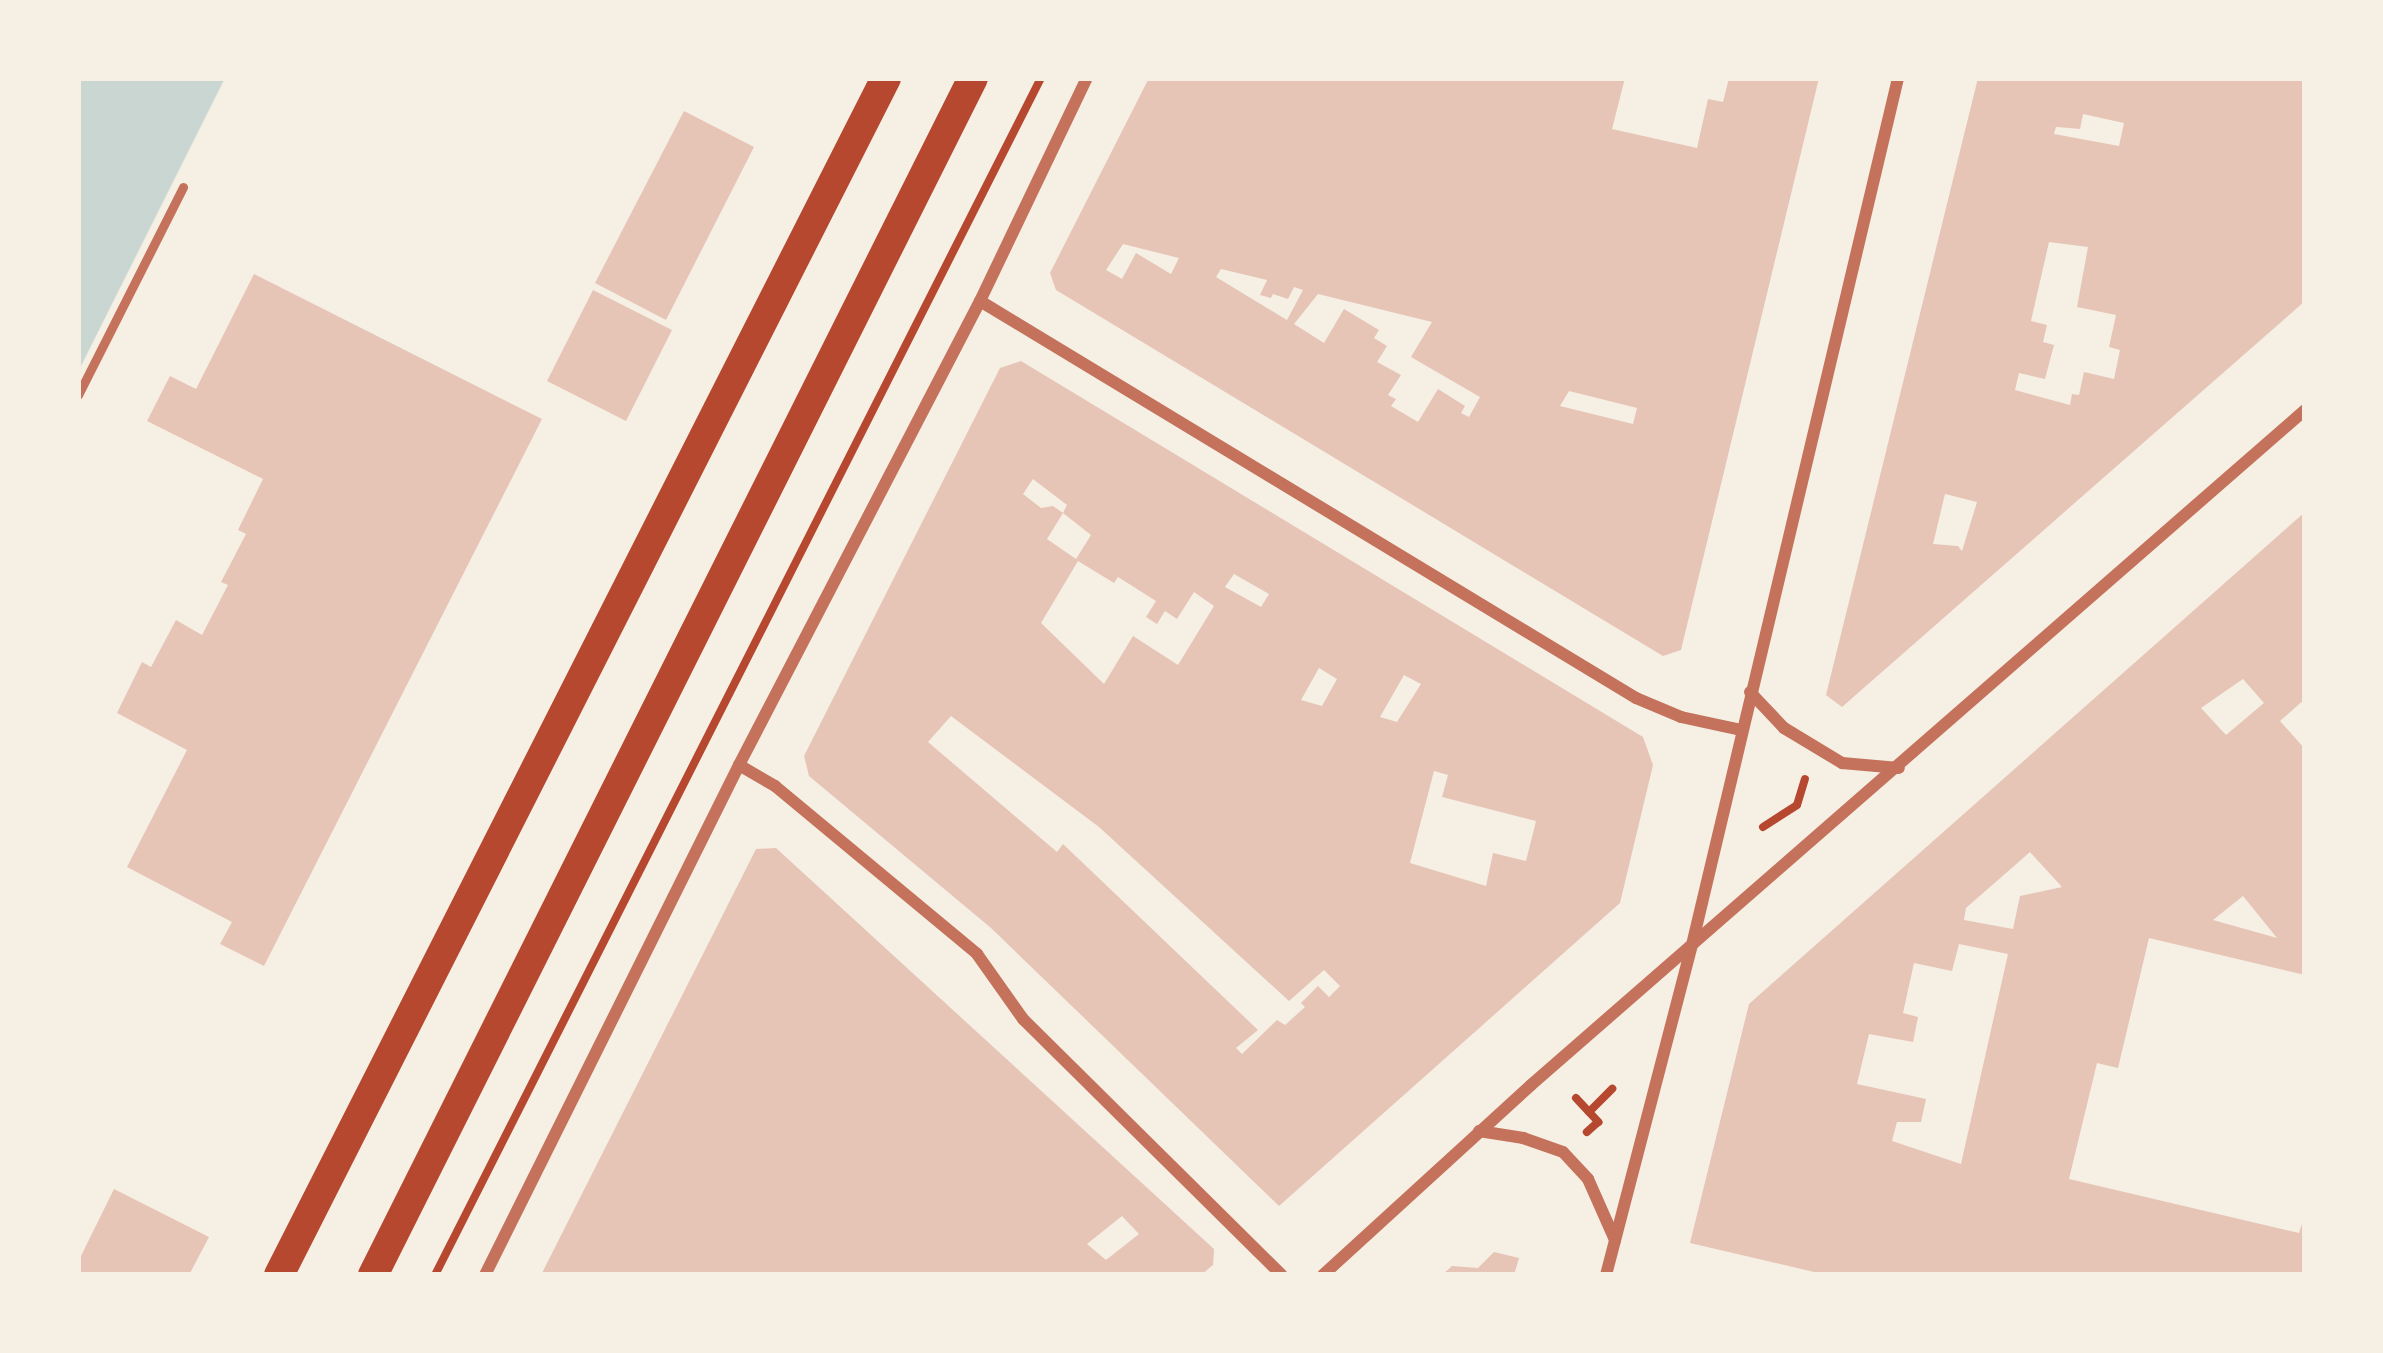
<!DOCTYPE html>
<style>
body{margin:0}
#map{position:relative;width:2383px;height:1353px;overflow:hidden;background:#f6efe4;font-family:Quicksand,sans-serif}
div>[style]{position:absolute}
.water>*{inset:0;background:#c9d6d2}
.building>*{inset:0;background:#e6c5b7}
.path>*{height:8px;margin:-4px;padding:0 4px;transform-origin:4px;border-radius:4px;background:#b5482f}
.service>*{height:9px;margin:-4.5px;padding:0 4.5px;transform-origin:4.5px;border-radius:4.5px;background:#c5725c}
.minor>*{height:12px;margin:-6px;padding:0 6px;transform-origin:6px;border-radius:6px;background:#c5725c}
.primary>*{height:30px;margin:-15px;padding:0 15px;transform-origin:15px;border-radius:15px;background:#b5482f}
span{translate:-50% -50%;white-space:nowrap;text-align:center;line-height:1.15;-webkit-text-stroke:9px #f6efe4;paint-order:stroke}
.frame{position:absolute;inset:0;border:81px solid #f6efe4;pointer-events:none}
</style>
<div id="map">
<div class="water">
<div style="clip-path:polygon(78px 78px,225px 78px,78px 372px)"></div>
</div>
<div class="building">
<div style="clip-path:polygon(evenodd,1149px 78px,1625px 78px,1612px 129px,1697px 148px,1708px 99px,1723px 102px,1729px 78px,1819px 78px,1681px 650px,1663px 656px,1056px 290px,1050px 273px,1149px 78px,1123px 244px,1179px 258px,1171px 274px,1136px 253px,1122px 279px,1106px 270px,1123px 244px,1149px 78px,1221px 269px,1267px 280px,1260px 295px,1271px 298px,1273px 294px,1288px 299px,1294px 287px,1303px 290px,1287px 320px,1216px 277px,1221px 269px,1149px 78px,1318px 294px,1432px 322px,1411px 357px,1480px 397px,1469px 417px,1461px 413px,1465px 406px,1438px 389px,1418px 422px,1391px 406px,1396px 399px,1388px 395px,1401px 375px,1377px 362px,1387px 346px,1374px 338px,1379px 330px,1344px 309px,1324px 343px,1294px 324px,1318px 294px,1149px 78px,1569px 391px,1637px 408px,1633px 424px,1560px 406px,1569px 391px)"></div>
<div style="clip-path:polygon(evenodd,1978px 78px,2305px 78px,2305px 301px,1842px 707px,1826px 695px,1978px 78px,2083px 114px,2124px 123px,2119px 146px,2054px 134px,2056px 127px,2046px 126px,2080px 129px,2083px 114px,1978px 78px,2049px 242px,2088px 247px,2077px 307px,2116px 315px,2109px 347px,2120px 350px,2114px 379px,2084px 372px,2079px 395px,2072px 394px,2070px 405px,2015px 390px,2019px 373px,2045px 379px,2054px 345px,2043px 342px,2047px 325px,2031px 321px,2049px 242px,1978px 78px,1945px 494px,1977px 502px,1962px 551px,1958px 546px,1933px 544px,1945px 494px)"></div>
<div style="clip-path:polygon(684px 111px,754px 147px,666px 320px,595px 283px)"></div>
<div style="clip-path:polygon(254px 274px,542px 419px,264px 966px,220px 944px,232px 922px,127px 867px,187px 750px,117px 713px,142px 662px,151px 667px,176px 620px,202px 635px,228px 585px,221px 582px,246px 534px,238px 530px,263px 479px,147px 421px,170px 376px,196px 389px)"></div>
<div style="clip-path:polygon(593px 290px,672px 330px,626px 421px,547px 381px)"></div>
<div style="clip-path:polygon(evenodd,1021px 361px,1643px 737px,1653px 765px,1620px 903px,1279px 1206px,991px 928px,809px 776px,804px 756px,1000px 368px,1021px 361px,1033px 479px,1067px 505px,1063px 513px,1053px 506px,1041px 508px,1023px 494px,1033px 479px,1021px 361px,1063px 513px,1091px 535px,1076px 559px,1047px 539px,1063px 513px,1021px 361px,1078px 561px,1114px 583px,1118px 577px,1156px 601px,1146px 617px,1157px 624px,1165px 611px,1177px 619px,1194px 592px,1214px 606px,1178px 665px,1133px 636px,1104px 684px,1041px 623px,1078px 561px,1021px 361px,1234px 574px,1269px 594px,1261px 607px,1225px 587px,1234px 574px,1021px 361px,1319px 668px,1337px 679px,1322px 706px,1301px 700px,1319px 668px,1021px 361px,1404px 675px,1421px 684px,1397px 722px,1380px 717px,1404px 675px,1021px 361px,951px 716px,1099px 827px,1289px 1001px,1324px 970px,1340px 986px,1329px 997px,1318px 986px,1301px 1003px,1305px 1007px,1285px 1025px,1277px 1020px,1242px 1054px,1236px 1048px,1258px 1030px,1063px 844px,1057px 852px,928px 742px,951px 716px,1021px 361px,1434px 771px,1448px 775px,1442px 797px,1536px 821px,1526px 861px,1493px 853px,1486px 886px,1410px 863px,1434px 771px)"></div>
<div style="clip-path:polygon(evenodd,2305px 512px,2305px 699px,2280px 721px,2305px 749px,2305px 975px,2149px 938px,2118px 1068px,2097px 1063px,2069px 1179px,2299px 1233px,2305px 1214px,2305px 1275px,1827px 1275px,1690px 1243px,1749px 1004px,2305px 512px,2243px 679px,2264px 703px,2226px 735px,2201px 708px,2243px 679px,2305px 512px,2030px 852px,2062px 887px,2020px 896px,2013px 929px,1964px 920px,1966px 908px,2030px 852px,2305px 512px,2243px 896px,2277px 938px,2213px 920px,2243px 896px,2305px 512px,1959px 944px,2008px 954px,1961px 1164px,1892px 1141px,1897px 1122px,1921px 1122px,1926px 1099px,1857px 1084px,1869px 1034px,1913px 1042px,1918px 1017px,1903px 1013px,1914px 963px,1952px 971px,1959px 944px)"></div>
<div style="clip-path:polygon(evenodd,776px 848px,1214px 1249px,1213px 1265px,1201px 1275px,541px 1275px,756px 849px,776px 848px,1122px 1216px,1139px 1234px,1106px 1260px,1087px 1244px,1122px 1216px)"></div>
<div style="clip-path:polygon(114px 1189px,209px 1237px,189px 1275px,78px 1275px,78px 1262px)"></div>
<div style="clip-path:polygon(1494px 1252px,1519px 1258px,1514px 1275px,1442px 1275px,1452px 1266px,1478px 1268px)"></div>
</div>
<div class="path">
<div style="left:1763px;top:827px;width:40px;rotate:-32.9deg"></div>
<div style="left:1797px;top:805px;width:27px;rotate:-73deg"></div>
<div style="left:1576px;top:1098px;width:33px;rotate:47deg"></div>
<div style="left:1598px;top:1122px;width:15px;rotate:138deg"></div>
<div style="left:1589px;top:1112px;width:33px;rotate:-45deg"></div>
<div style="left:435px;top:1275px;width:1342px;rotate:-63.15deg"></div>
</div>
<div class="service">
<div style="left:78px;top:395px;width:233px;rotate:-63.2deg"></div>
</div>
<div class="minor">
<div style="left:980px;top:301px;width:767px;rotate:31.18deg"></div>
<div style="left:1636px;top:698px;width:49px;rotate:22.9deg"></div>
<div style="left:1681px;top:717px;width:61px;rotate:12.2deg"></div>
<div style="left:1750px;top:692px;width:50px;rotate:46.6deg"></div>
<div style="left:1784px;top:728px;width:68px;rotate:31.1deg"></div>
<div style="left:1842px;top:763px;width:57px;rotate:5deg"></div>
<div style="left:739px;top:765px;width:42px;rotate:30.3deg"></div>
<div style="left:775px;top:786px;width:263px;rotate:39.7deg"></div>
<div style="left:977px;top:954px;width:80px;rotate:54.7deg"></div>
<div style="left:1023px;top:1019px;width:364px;rotate:44.7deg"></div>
<div style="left:1479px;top:1131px;width:45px;rotate:9deg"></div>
<div style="left:1523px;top:1138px;width:42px;rotate:19.3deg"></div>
<div style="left:1563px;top:1152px;width:37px;rotate:47deg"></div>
<div style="left:1588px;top:1179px;width:67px;rotate:66.1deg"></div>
<div style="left:485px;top:1275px;width:570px;rotate:-63.52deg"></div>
<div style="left:739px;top:765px;width:523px;rotate:-62.55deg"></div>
<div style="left:980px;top:301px;width:247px;rotate:-64.4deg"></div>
<div style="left:1323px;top:1275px;width:282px;rotate:-42.4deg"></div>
<div style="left:1531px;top:1085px;width:1027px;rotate:-41.09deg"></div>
<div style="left:1606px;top:1275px;width:341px;rotate:-75.4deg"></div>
<div style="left:1692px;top:945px;width:891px;rotate:-76.63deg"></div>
</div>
<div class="primary">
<div style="left:279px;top:1275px;width:1342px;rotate:-63.11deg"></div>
<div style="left:373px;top:1275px;width:1339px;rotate:-63.38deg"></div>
</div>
<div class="frame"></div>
</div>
